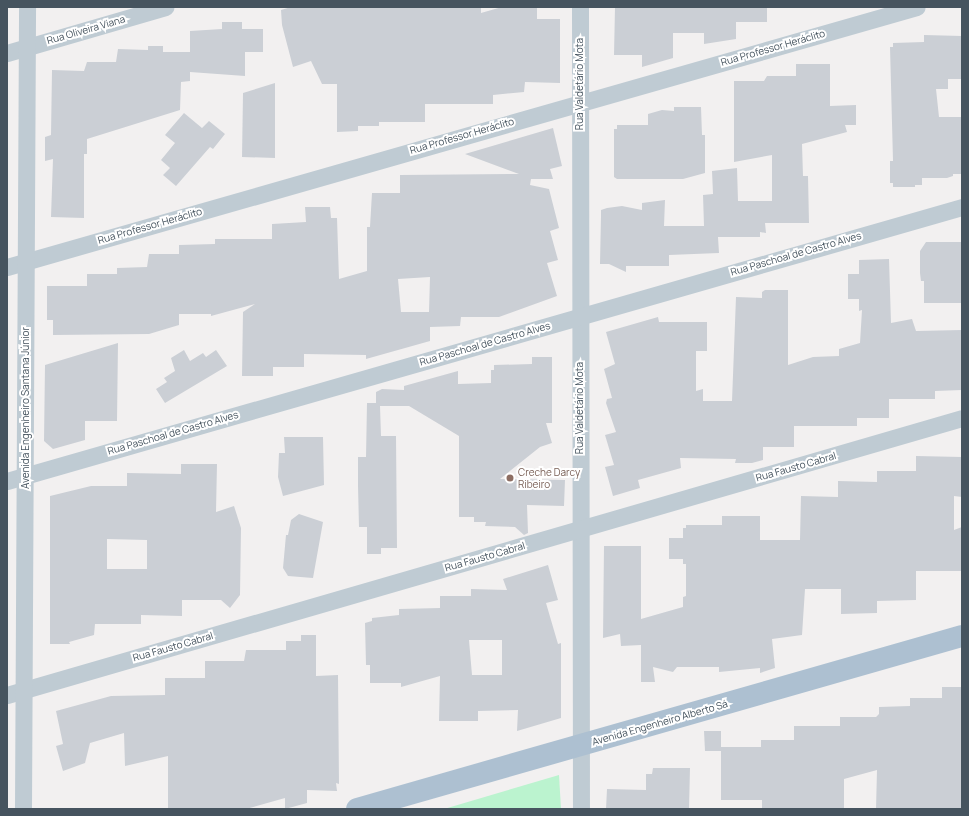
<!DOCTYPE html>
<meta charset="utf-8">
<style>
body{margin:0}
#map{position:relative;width:969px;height:816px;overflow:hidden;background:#f2f0f0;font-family:Manrope,sans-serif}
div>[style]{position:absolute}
.green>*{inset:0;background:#bbf3cf}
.building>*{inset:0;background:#cbcfd5}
.street>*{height:17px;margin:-8.5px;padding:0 8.5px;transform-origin:8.5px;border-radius:8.5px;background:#bfcbd3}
.primary>*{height:22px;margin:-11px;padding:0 11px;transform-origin:11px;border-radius:11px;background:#adc0d1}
.dots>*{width:11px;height:11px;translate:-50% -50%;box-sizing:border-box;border:2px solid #fff;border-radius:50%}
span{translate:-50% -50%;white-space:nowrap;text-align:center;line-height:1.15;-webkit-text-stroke:4px #fff;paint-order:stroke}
.street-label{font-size:10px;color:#46545f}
.education-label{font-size:10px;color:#785e54}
.left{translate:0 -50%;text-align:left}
.frame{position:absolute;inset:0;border:8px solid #46545f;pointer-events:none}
</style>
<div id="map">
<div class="green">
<div style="clip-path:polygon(559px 775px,561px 809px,444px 809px)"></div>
</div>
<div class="building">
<div style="clip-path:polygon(291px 7px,481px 7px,481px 13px,502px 7px,537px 7px,537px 19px,560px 19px,560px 83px,525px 82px,524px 92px,493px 95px,493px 104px,425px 104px,425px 122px,379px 122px,379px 126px,358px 126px,358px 131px,337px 132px,337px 84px,322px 84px,311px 61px,293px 67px,282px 25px,281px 10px)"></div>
<div style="clip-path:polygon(615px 7px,767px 7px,767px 22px,736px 22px,736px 39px,704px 44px,704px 33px,673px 33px,673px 58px,642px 67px,642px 55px,614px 55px)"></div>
<div style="clip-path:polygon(222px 22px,242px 22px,242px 29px,263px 29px,263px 52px,245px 52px,245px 76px,190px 72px,190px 81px,181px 82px,180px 110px,87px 139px,87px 154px,84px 154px,84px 218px,51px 217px,53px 159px,45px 161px,45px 137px,51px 135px,52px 70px,84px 71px,87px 62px,116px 62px,118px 49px,148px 50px,148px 46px,163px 46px,163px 52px,190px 52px,190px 31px,222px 29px)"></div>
<div style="clip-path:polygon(924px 35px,962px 36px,962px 79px,948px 79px,948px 89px,936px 89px,939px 117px,962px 117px,962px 174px,953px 174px,953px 176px,947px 178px,922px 178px,922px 185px,915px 185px,915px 187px,893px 187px,893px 183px,890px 183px,890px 161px,893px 161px,890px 47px,893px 47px,893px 43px,924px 42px)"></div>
<div style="clip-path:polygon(796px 64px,830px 64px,830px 106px,856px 105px,856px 125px,845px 125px,847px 132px,802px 144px,803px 176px,808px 176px,809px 223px,765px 223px,766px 233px,760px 232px,760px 237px,718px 237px,719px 253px,669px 255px,669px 266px,626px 266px,626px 272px,609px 264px,600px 264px,601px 216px,601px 210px,607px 208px,622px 206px,642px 210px,642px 203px,665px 200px,664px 226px,704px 226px,703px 195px,713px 194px,712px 171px,737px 168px,738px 201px,772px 201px,772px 155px,734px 162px,734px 81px,764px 81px,767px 76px,796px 76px)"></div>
<div style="clip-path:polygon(275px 83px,275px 158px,242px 157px,243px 93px)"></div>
<div style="clip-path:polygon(674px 107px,701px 107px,702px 135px,705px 135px,705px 173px,683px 179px,617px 179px,614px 177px,614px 129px,617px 129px,617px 125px,648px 125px,648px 114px,662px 110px,674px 111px)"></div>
<div style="clip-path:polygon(184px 113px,202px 128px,209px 121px,225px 134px,213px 149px,210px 147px,176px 186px,163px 175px,170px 168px,161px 160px,175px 143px,165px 135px)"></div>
<div style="clip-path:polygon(evenodd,553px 128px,562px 166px,550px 169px,553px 179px,531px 179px,530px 185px,549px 189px,559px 228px,550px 231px,558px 260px,547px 263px,557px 296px,499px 317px,461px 317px,460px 326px,430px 327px,430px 341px,366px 359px,366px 355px,304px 354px,304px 367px,273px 367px,273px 376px,242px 376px,243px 312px,255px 304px,211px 316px,211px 314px,179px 314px,179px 325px,149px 334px,53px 335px,53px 320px,47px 320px,47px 286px,87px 286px,87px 274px,117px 274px,117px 268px,147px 267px,149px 254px,179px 254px,179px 245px,215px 244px,215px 239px,272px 239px,272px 224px,306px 222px,305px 207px,330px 207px,331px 218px,337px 218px,339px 279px,367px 271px,367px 227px,370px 227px,372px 193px,400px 193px,400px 175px,519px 174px,465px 154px,553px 128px,430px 277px,429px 312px,401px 312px,398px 279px,430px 277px)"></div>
<div style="clip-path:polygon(926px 242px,962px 242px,962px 303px,924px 303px,924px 281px,921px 281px,920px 273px,920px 251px)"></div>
<div style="clip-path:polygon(889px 259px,891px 323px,912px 319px,916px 331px,962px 330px,962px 390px,935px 391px,935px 399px,889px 399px,889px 418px,857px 418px,857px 426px,794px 426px,794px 447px,763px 447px,763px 460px,752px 463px,735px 463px,736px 459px,680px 458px,681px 468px,638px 480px,640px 488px,613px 496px,605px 467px,614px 465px,605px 435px,616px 432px,606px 403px,607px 399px,612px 398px,604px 369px,615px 364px,606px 332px,658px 317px,659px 322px,707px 322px,707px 351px,696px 351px,696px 391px,703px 389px,703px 401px,732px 401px,736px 297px,762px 298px,762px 292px,765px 290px,788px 290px,788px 365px,813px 357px,839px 356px,839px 349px,860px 343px,862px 310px,859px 311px,859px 299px,848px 299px,848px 274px,859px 274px,859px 260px)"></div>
<div style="clip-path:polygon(118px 343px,117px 421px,85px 421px,85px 440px,53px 449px,44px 441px,45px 365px)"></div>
<div style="clip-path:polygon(184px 350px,190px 361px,203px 353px,206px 357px,216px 350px,227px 366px,165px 403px,156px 389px,167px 382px,164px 378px,175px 371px,171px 358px)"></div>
<div style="clip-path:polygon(532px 357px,552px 357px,552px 423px,546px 423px,552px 443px,540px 447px,500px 479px,565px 480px,564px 506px,527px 505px,528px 533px,524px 535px,515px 527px,485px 526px,486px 522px,474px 522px,474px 517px,459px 517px,459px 436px,409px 406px,380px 406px,381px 436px,396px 436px,397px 548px,381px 548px,381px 554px,367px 554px,367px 527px,359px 527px,358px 486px,358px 457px,366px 457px,367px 403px,376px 403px,376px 392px,382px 389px,404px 390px,404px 386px,458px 371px,458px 384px,491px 383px,491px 370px,494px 370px,494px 365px,532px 364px)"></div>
<div style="clip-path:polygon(284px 437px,323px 437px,324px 485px,283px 496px,278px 477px,279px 453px,285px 453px)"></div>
<div style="clip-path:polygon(916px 456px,962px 457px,962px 497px,954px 496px,954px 530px,962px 527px,962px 571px,916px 571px,916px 600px,877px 601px,877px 613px,841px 614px,841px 589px,805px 589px,802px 635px,772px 639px,775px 668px,760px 673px,760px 668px,719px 672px,719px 667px,677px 667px,673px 672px,653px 667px,655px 682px,641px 682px,641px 645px,621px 646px,620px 634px,603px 638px,604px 546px,641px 546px,641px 619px,683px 607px,683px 597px,686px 596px,686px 564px,683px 564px,683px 559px,669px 559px,669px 538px,683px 538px,683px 528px,686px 528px,686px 525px,722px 525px,722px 516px,760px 516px,760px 540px,800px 540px,801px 496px,838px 497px,838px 481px,877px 482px,877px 471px,916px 471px)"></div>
<div style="clip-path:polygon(evenodd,181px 464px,217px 464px,216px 512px,234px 506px,241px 528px,240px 595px,230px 608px,221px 600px,182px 600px,182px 616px,141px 615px,141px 624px,95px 624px,94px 635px,69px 642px,70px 644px,50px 644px,50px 496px,91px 486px,127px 486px,127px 473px,181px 474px,181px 464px,107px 539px,147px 540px,147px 569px,107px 569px,107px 539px)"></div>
<div style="clip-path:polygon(299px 514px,323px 522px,313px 578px,288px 576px,283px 568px,286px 535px,288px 535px,291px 520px)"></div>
<div style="clip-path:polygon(evenodd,548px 565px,558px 600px,546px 603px,558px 644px,561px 643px,561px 718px,517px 731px,518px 710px,478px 711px,478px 721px,439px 721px,440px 676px,401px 687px,401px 683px,370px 683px,370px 665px,366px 665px,365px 623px,372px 621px,372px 618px,399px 615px,399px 609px,440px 608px,440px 596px,471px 596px,471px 589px,507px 590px,503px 579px,548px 565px,469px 640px,502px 640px,502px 675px,472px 675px,469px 640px)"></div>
<div style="clip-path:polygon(301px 635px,316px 635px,316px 676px,338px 675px,339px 784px,336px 783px,337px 791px,307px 790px,307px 803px,285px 809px,285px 798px,246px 809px,168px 809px,168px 756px,125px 766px,124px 733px,90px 743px,85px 763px,63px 771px,56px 746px,63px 744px,56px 711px,111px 696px,165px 695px,165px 678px,205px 678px,205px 661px,244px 661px,246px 650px,286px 650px,286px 641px,301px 641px)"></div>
<div style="clip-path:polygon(942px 687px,962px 687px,962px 809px,876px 809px,877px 770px,844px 779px,844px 809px,762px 809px,762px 800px,721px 800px,721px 747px,761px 747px,761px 740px,794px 740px,794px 726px,840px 726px,840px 717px,876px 717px,879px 714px,879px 707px,910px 706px,910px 698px,942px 698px)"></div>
<div style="clip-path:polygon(704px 731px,721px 731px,721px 751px,705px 751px)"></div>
<div style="clip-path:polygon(653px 768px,690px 768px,689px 809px,606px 809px,607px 789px,646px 790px,646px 774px,652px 774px)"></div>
</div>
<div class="street">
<div style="left:580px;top:7px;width:802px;rotate:89.93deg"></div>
<div style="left:7px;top:53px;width:165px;rotate:-16.2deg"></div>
<div style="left:7px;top:267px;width:946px;rotate:-15.95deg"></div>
<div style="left:7px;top:481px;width:994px;rotate:-16.01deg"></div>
<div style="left:7px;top:695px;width:994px;rotate:-16.17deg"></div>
<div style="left:23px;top:809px;width:802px;rotate:-89.71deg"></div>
</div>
<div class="primary">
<div style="left:357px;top:809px;width:629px;rotate:-15.96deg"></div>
</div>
<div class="dots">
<div style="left:510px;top:478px;background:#8d6e63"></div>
</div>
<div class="street-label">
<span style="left:86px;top:30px;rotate:-16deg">Rua Oliveira Viana</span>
<span style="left:773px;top:48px;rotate:-16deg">Rua Professor Heráclito</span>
<span style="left:580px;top:84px;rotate:-90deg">Rua Valdetário Mota</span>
<span style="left:462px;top:136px;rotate:-16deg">Rua Professor Heráclito</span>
<span style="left:150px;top:226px;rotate:-16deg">Rua Professor Heráclito</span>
<span style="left:796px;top:254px;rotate:-16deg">Rua Paschoal de Castro Alves</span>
<span style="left:485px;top:344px;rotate:-16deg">Rua Paschoal de Castro Alves</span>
<span style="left:26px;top:408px;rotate:-90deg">Avenida Engenheiro Santana Júnior</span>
<span style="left:580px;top:408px;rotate:-90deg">Rua Valdetário Mota</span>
<span style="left:173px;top:433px;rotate:-16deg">Rua Paschoal de Castro Alves</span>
<span style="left:796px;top:467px;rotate:-16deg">Rua Fausto Cabral</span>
<span style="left:485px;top:557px;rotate:-16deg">Rua Fausto Cabral</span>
<span style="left:173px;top:647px;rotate:-16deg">Rua Fausto Cabral</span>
<span style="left:660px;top:723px;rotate:-16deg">Avenida Engenheiro Alberto Sá</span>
</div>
<div class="education-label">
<span class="left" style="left:518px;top:478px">Creche Darcy<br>Ribeiro</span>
</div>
<div class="frame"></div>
</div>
